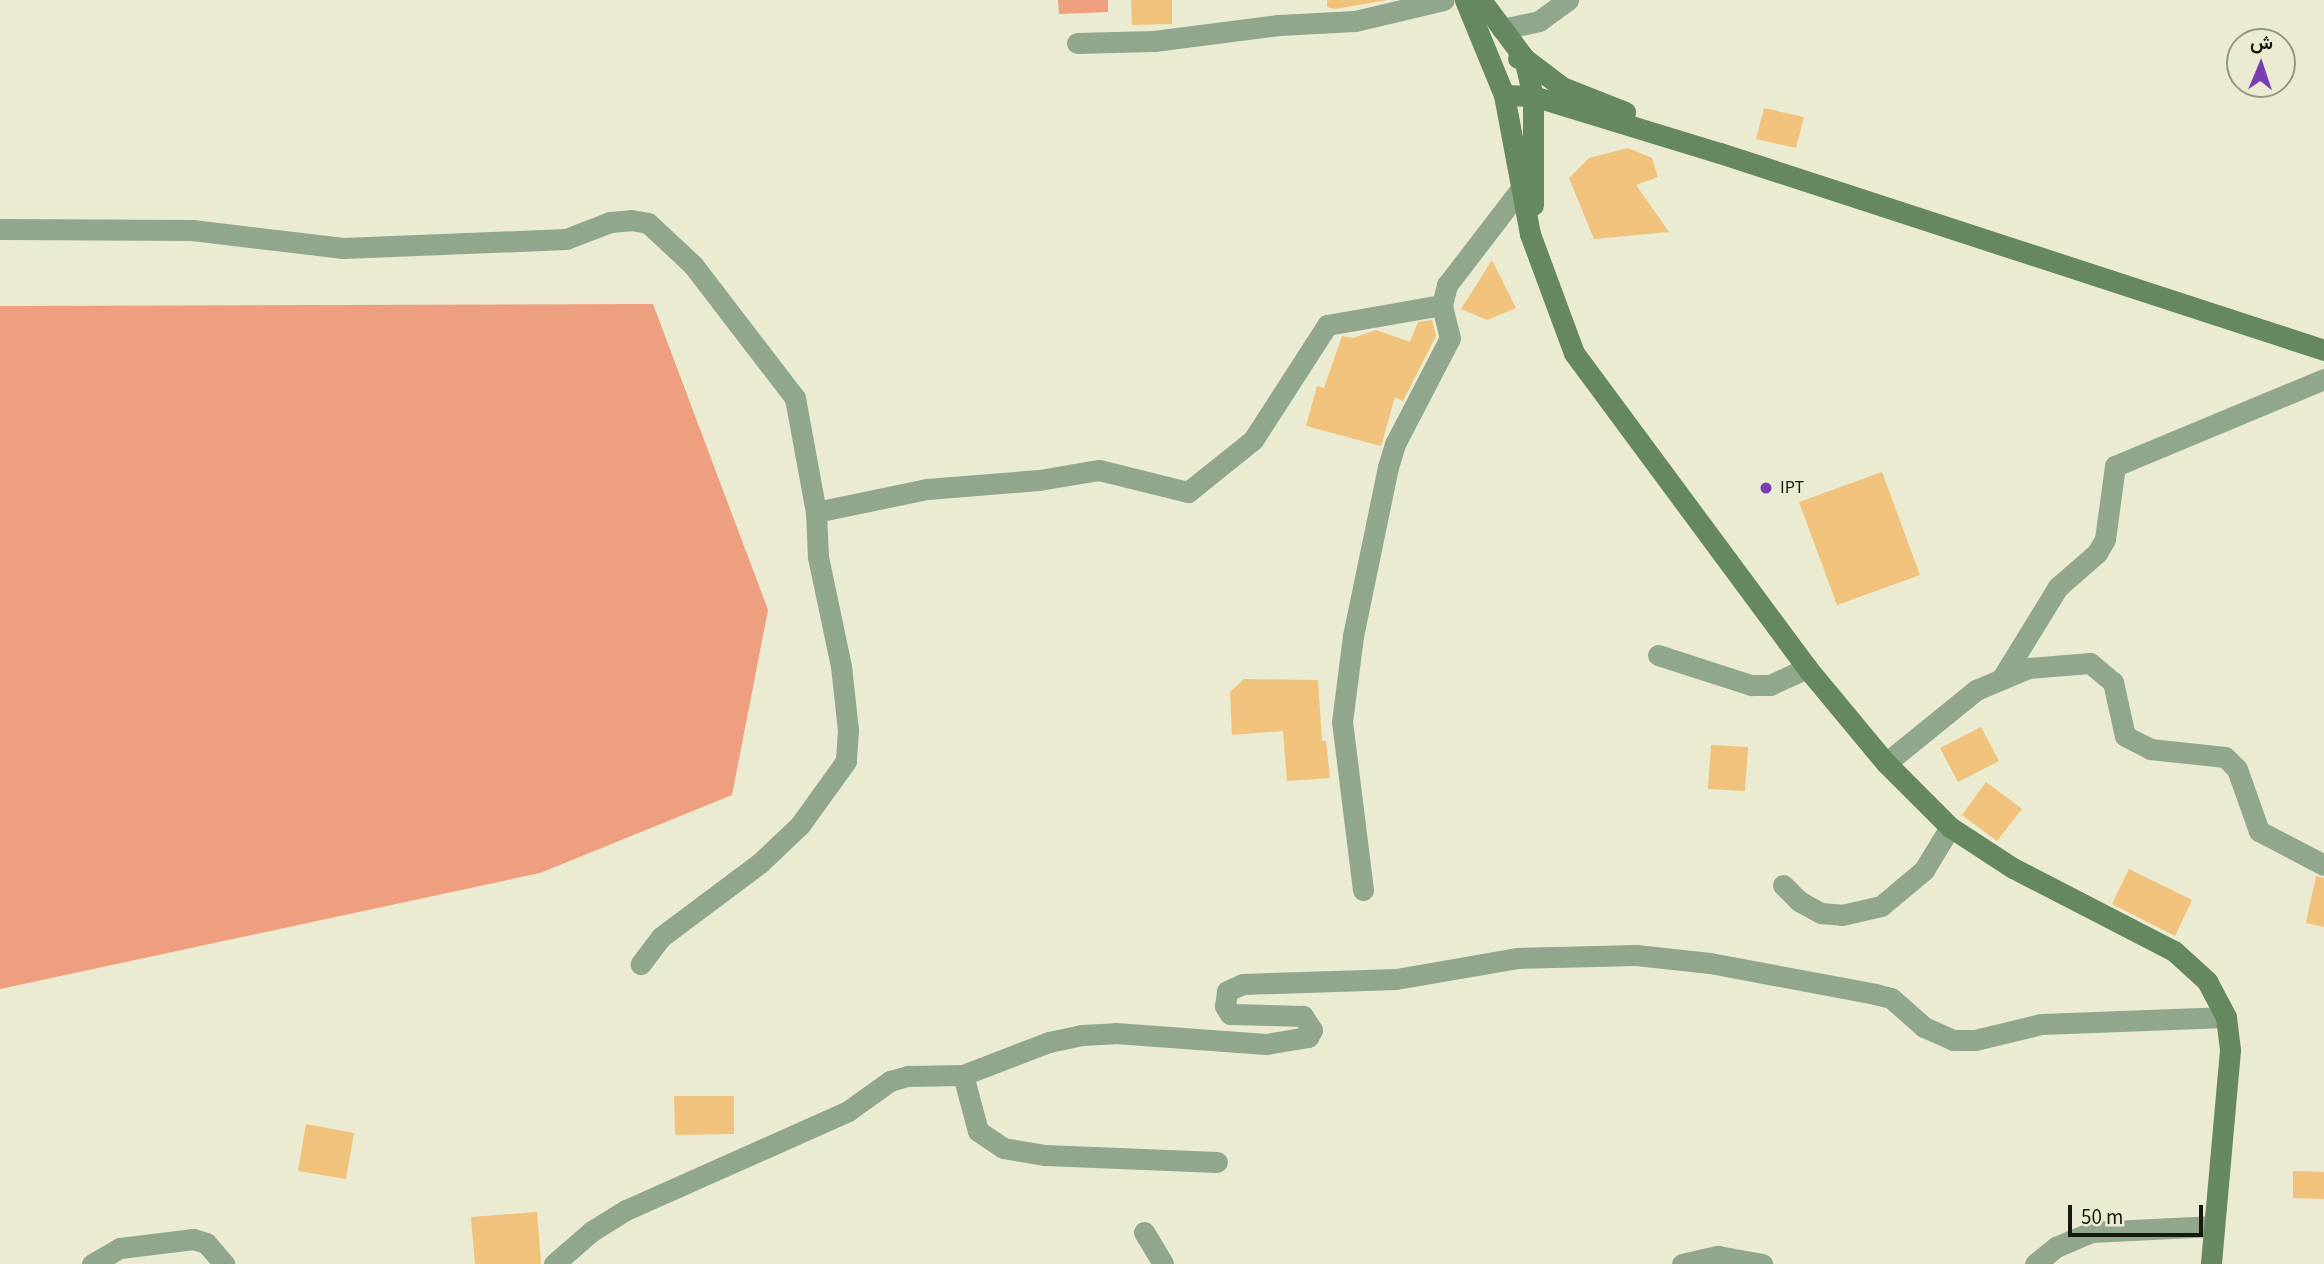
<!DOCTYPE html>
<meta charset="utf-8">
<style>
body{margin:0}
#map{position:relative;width:2324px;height:1264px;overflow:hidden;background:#eaebd0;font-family:"Source Sans 3",Vazirmatn,sans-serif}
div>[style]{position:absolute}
.green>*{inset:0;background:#ed9f7f}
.building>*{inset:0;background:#f1c27c}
.minor>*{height:21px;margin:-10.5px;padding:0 10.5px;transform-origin:10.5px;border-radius:10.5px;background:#90a78d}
.tertiary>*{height:21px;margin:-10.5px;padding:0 10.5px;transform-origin:10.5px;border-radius:10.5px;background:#90a78d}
.secondary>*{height:21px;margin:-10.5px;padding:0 10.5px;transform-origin:10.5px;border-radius:10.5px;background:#658861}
.dots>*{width:19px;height:19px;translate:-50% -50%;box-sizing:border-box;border:4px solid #eaebd0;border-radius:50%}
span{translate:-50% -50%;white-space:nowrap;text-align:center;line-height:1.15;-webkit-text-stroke:5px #eaebd0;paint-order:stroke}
.poi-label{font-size:18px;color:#18190f}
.left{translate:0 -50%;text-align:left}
.north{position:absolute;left:2226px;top:28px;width:70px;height:70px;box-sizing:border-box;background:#eaebd0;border:2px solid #969783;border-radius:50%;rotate:2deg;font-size:19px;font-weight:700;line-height:28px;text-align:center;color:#18190f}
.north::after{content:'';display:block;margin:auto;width:24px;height:32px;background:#7b3db3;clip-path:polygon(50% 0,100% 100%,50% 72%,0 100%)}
.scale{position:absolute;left:2068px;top:1205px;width:135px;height:32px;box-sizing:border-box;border:4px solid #18190f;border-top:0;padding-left:9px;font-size:21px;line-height:24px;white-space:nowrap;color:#18190f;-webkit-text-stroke:5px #eaebd0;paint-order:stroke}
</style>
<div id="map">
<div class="green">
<div style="clip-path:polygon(1058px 0,1108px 0,1108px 12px,1059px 14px)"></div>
<div style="clip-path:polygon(653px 304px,768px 610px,732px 795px,540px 873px,0 989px,0 306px)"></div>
</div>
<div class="building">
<div style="clip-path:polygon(1131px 0,1172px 0,1172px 24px,1132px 25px)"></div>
<div style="clip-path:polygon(1327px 0,1387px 0,1335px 9px,1327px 7px)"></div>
<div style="clip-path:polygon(1764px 108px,1804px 117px,1796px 148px,1756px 139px)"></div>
<div style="clip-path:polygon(1628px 148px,1652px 158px,1658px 177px,1636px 185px,1669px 232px,1594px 239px,1569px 178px,1589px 158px)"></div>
<div style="clip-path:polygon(1492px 260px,1516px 308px,1487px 320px,1461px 309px)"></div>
<div style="clip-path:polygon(1432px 320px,1436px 336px,1403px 401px,1395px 397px,1381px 446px,1306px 426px,1317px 386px,1324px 388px,1342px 336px,1353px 338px,1376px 330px,1410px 342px,1418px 322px)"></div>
<div style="clip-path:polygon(1882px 472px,1920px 575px,1837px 605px,1799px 502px)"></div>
<div style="clip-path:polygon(1244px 679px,1318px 680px,1322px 741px,1326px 741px,1330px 778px,1287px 781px,1283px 731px,1232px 735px,1230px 692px)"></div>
<div style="clip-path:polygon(1981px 727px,1999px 761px,1958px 782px,1940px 748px)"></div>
<div style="clip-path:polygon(1711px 745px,1748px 747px,1745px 791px,1708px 789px)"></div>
<div style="clip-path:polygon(1986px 782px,2022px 809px,1997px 841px,1962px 815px)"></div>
<div style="clip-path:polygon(2129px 869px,2192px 900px,2175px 936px,2112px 904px)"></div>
<div style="clip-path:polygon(2316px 876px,2324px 878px,2324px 927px,2306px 923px)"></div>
<div style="clip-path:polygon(674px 1096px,734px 1096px,734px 1134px,675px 1135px)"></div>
<div style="clip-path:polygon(306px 1124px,354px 1133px,346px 1179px,298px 1171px)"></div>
<div style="clip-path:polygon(2293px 1171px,2324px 1172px,2324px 1199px,2293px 1198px)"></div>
<div style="clip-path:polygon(537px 1212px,541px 1264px,475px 1264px,471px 1217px)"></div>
</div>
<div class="minor">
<div style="left:1502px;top:29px;width:38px;rotate:-12deg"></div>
<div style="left:1539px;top:21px;width:36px;rotate:-36deg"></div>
<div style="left:1077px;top:43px;width:77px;rotate:-1.5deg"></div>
<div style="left:1154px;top:41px;width:126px;rotate:-7.3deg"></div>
<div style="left:1279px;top:25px;width:76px;rotate:-3deg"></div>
<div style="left:1355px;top:21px;width:91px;rotate:-13.3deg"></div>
<div style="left:0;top:229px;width:192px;rotate:0.3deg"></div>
<div style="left:192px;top:230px;width:152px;rotate:6.8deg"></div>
<div style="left:343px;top:248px;width:223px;rotate:-2.3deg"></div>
<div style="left:566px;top:239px;width:47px;rotate:-21.1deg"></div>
<div style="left:610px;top:222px;width:21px;rotate:-5deg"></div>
<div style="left:631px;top:220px;width:17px;rotate:10deg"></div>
<div style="left:648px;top:223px;width:62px;rotate:43deg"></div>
<div style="left:693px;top:265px;width:168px;rotate:52.5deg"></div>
<div style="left:795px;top:398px;width:116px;rotate:79.6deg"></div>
<div style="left:816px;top:512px;width:45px;rotate:87.5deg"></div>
<div style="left:818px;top:557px;width:111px;rotate:78.1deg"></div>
<div style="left:841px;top:666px;width:64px;rotate:83.8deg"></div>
<div style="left:848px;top:730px;width:31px;rotate:94deg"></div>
<div style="left:846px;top:761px;width:79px;rotate:125.7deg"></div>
<div style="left:800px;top:825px;width:55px;rotate:136.5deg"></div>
<div style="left:760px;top:863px;width:124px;rotate:143.2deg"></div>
<div style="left:661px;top:937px;width:34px;rotate:127deg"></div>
<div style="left:816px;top:512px;width:113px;rotate:-11.7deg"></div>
<div style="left:927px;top:489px;width:112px;rotate:-4.6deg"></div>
<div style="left:1039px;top:480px;width:61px;rotate:-9.5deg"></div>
<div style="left:1099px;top:470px;width:92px;rotate:13.9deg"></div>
<div style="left:1188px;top:492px;width:83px;rotate:-38.7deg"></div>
<div style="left:1253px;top:440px;width:137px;rotate:-57.2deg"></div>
<div style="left:1327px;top:325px;width:117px;rotate:-9.9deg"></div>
<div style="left:1658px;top:655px;width:98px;rotate:17.9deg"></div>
<div style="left:1751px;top:685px;width:19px"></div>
<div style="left:1770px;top:685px;width:41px;rotate:-24.7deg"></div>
<div style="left:2002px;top:678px;width:107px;rotate:-58.4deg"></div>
<div style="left:2058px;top:587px;width:52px;rotate:-41.1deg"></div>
<div style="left:2097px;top:553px;width:16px;rotate:-60deg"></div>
<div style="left:2105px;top:539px;width:74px;rotate:-82.2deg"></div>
<div style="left:2115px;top:466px;width:226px;rotate:-22.6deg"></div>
<div style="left:1783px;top:885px;width:23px;rotate:45deg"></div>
<div style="left:1799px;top:901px;width:25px;rotate:29deg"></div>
<div style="left:1821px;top:913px;width:21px;rotate:5deg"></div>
<div style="left:1842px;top:915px;width:40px;rotate:-13deg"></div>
<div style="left:1881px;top:906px;width:56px;rotate:-39.9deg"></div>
<div style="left:1924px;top:870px;width:50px;rotate:-58.8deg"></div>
<div style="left:1363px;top:890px;width:169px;rotate:-97.1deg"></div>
<div style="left:1342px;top:722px;width:87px;rotate:-82.7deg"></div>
<div style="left:1353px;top:636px;width:173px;rotate:-78.3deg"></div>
<div style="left:1388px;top:467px;width:24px;rotate:-73deg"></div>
<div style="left:1395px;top:444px;width:119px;rotate:-62.6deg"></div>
<div style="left:1450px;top:338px;width:34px;rotate:-104deg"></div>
<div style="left:1442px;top:305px;width:21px;rotate:-76deg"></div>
<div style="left:1447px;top:285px;width:118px;rotate:-52.5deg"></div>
<div style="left:963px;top:1075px;width:58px;rotate:75deg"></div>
<div style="left:978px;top:1131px;width:30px;rotate:34deg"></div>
<div style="left:1003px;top:1148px;width:43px;rotate:9.5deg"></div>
<div style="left:1045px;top:1155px;width:172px;rotate:2.3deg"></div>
<div style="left:1144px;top:1232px;width:37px;rotate:59deg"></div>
<div style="left:92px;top:1264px;width:32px;rotate:-30deg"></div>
<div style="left:120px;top:1248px;width:74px;rotate:-7deg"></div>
<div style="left:193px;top:1239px;width:14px;rotate:17deg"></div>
<div style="left:206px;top:1243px;width:28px;rotate:49deg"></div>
<div style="left:1682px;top:1264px;width:37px;rotate:-13deg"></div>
<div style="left:1718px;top:1256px;width:45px;rotate:10.3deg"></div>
<div style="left:2035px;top:1264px;width:27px;rotate:-39deg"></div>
<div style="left:2056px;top:1247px;width:38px;rotate:-23deg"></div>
<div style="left:2091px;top:1232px;width:123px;rotate:-2.8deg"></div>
</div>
<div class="tertiary">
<div style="left:1886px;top:763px;width:116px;rotate:-39deg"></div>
<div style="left:1976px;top:690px;width:56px;rotate:-22.9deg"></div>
<div style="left:2028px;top:668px;width:62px;rotate:-4.6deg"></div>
<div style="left:2090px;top:663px;width:30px;rotate:40deg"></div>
<div style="left:2113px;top:682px;width:55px;rotate:77.5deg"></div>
<div style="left:2125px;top:736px;width:28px;rotate:27deg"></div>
<div style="left:2150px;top:749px;width:75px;rotate:6.1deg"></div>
<div style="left:2225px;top:757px;width:17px;rotate:45deg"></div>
<div style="left:2237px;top:769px;width:66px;rotate:70.5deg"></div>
<div style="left:2259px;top:831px;width:73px;rotate:27.6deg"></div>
<div style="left:554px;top:1264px;width:50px;rotate:-41deg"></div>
<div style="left:592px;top:1231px;width:40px;rotate:-32deg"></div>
<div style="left:626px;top:1210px;width:243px;rotate:-24deg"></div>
<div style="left:848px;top:1111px;width:52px;rotate:-35.5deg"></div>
<div style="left:890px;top:1081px;width:19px;rotate:-16deg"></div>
<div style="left:908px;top:1076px;width:55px;rotate:-1deg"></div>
<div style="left:963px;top:1075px;width:92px;rotate:-21deg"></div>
<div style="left:1049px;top:1042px;width:34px;rotate:-12deg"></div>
<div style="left:1082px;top:1035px;width:33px;rotate:-3deg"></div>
<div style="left:1115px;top:1033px;width:151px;rotate:4.2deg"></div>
<div style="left:1266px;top:1044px;width:43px;rotate:-9.5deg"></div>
<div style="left:1308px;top:1037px;width:8px;rotate:-60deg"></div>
<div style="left:1312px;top:1030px;width:17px;rotate:-123deg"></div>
<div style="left:1303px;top:1016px;width:73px;rotate:-178.4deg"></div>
<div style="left:1230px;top:1014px;width:9px;rotate:-122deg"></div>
<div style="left:1225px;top:1006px;width:15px;rotate:-82deg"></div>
<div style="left:1227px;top:991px;width:17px;rotate:-24deg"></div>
<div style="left:1243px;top:984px;width:153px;rotate:-1.9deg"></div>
<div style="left:1396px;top:979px;width:124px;rotate:-9.8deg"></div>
<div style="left:1518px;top:958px;width:118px;rotate:-1.5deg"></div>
<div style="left:1636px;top:955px;width:74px;rotate:6.2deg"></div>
<div style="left:1710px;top:963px;width:168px;rotate:10.6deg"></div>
<div style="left:1875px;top:994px;width:16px;rotate:14deg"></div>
<div style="left:1891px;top:998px;width:44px;rotate:41.3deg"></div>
<div style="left:1924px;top:1027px;width:32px;rotate:24deg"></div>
<div style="left:1953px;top:1040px;width:22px"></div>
<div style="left:1975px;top:1040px;width:68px;rotate:-13.6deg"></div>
<div style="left:2041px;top:1024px;width:185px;rotate:-2.2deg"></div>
</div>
<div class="secondary">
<div style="left:1465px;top:0;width:103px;rotate:67.7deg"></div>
<div style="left:1504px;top:95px;width:141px;rotate:79.4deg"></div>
<div style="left:1530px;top:234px;width:127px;rotate:69.7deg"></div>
<div style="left:1574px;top:353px;width:392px;rotate:53.5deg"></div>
<div style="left:1807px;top:668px;width:124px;rotate:50.3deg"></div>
<div style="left:1886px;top:763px;width:91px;rotate:45deg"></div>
<div style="left:1950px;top:827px;width:75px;rotate:33.1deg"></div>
<div style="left:2013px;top:868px;width:181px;rotate:27.3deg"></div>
<div style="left:2174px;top:951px;width:45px;rotate:42.3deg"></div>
<div style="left:2207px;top:981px;width:41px;rotate:62.2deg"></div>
<div style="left:2226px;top:1017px;width:33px;rotate:83deg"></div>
<div style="left:2230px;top:1050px;width:215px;rotate:95.1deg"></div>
<div style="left:1481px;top:0;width:72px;rotate:53.4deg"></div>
<div style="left:1524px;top:58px;width:39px;rotate:77deg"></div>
<div style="left:1533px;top:96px;width:109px;rotate:90deg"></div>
<div style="left:1518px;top:58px;width:6px"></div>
<div style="left:1524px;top:58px;width:48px;rotate:37.3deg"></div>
<div style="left:1562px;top:87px;width:68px;rotate:21.6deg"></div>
<div style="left:1504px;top:95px;width:29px;rotate:2deg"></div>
<div style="left:1533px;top:96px;width:195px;rotate:17deg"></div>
<div style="left:1720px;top:153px;width:635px;rotate:18.06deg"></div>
</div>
<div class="dots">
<div style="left:1766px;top:488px;background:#7b3db3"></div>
</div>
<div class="poi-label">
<span class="left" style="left:1780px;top:488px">IPT</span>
</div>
<div class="north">ش</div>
<div class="scale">50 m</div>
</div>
